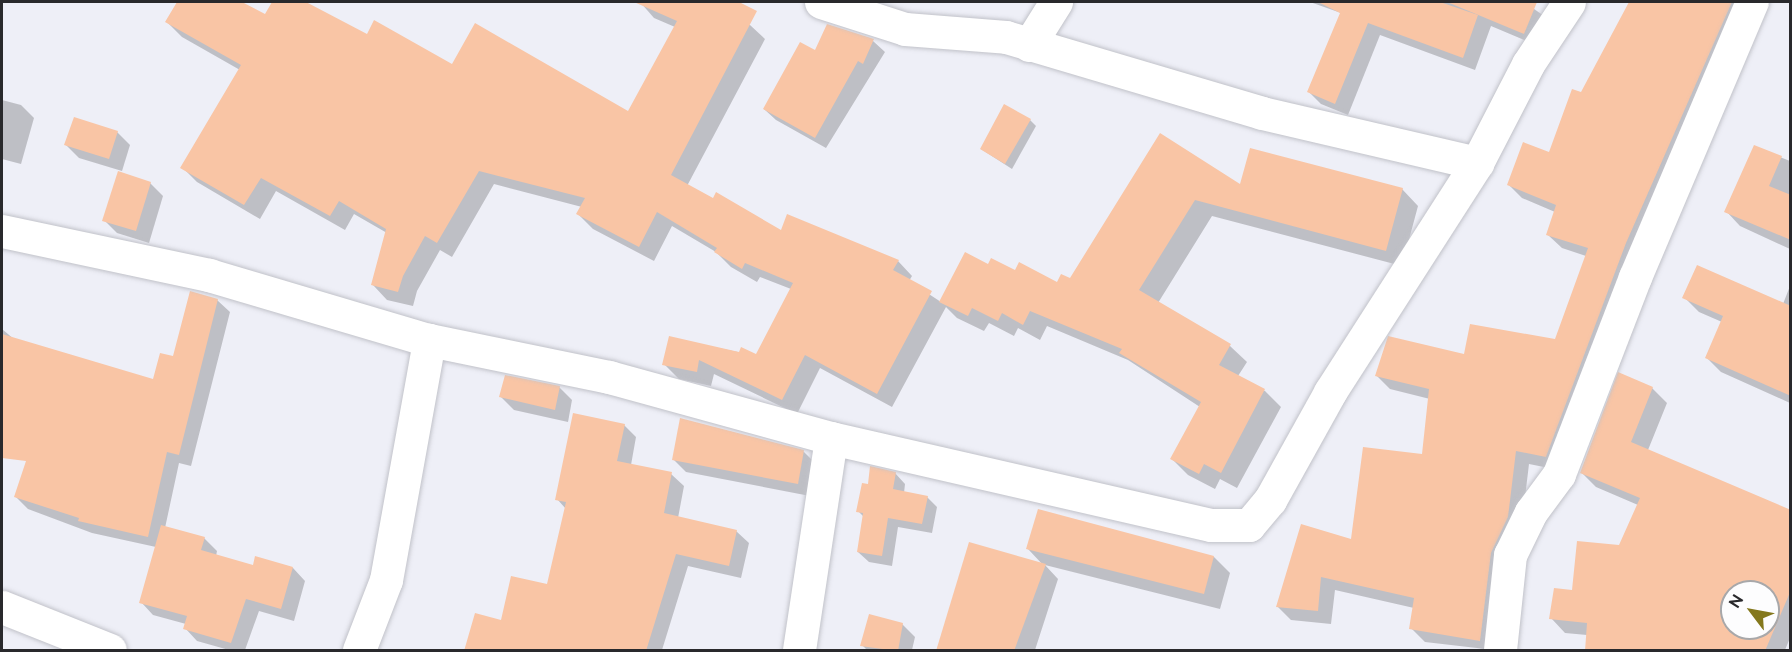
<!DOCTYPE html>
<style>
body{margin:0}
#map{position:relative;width:1792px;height:652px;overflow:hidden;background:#eeeff7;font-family:Raleway,sans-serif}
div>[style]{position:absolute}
.shadow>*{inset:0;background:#0003}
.building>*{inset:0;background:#f9c5a5}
.roads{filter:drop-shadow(0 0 2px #c1c2c9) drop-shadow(0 0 2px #c1c2c9)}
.minor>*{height:33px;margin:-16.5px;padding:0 16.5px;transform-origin:16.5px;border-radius:16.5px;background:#fff}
span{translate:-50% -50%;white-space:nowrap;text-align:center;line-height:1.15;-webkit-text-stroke:4.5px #fdfdfe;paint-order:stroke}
.frame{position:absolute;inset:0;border:3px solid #29292c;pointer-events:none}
.north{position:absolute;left:1720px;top:580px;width:60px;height:60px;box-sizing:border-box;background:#fdfdfe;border:2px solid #a8a8aa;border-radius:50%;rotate:302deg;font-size:16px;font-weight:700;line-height:24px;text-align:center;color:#29292c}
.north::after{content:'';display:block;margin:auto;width:21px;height:27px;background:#84781d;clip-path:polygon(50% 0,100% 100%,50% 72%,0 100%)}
</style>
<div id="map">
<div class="shadow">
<div style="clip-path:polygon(179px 2px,239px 2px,265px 16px,273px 2px,302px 2px,367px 36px,453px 66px,628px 113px,675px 27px,654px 18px,640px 2px,699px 2px,750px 25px,765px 39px,687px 186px,781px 232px,898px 261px,912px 276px,909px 281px,941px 302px,989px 266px,1058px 284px,1071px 280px,1160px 135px,1241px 186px,1402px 189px,1418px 206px,1402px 266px,1212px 216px,1158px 303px,1230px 346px,1247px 362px,1238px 376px,1265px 391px,1281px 407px,1237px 488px,1220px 479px,1215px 489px,1188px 475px,1172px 459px,1200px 407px,1128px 360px,1047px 326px,1040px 340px,1018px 328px,1014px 336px,989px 323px,984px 331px,957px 318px,946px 307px,892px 407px,820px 368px,797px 414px,714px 374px,711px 386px,679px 379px,664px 364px,670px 338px,757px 356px,791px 289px,760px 277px,757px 282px,731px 267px,716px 252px,672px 226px,654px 261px,593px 229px,578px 214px,582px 207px,494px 184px,452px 257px,440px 250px,417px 291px,413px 306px,387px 300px,373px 285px,387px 233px,354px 214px,345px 230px,276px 191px,260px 219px,197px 182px,182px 167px,240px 70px,182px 37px,167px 22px)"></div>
<div style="clip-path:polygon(1310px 2px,1524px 2px,1547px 18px,1536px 45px,1491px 26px,1475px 70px,1380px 35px,1348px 115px,1321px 104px,1309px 92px,1341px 13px)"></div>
<div style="clip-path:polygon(1631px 2px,1755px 2px,1559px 470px,1529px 464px,1521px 531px,1494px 650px,1425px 642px,1411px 628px,1414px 608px,1335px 590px,1331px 624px,1291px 620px,1277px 606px,1353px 541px,1423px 456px,1430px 399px,1390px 389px,1377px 376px,1556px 341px,1586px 256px,1562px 248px,1548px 235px,1555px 212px,1522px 198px,1508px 184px,1550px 154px)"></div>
<div style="clip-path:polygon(828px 25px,873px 41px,885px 52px,826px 148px,776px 120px,764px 109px,816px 52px)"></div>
<div style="clip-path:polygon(2px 100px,21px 105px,34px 118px,21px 164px,2px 159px)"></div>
<div style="clip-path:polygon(1030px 120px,1036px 126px,1012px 169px,981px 149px)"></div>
<div style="clip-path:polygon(117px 132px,130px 145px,122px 171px,79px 158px,66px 145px)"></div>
<div style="clip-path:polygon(1755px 147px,1790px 161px,1790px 249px,1740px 226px,1726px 211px)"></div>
<div style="clip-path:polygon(150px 183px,163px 196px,149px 243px,117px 233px,104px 220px)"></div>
<div style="clip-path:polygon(1790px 286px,1790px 403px,1721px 372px,1706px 357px,1722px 322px,1699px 312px,1684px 297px,1783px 304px)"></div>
<div style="clip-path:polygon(217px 300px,230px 312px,191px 466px,179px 463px,165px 528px,204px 538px,217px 551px,216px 556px,254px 567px,293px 568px,305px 581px,294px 621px,259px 611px,245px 650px,229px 650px,197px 641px,185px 628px,186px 624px,153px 615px,141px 602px,156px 547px,92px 533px,28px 509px,16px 497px,32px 445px,2px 438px,2px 329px,15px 340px,154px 381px)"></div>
<div style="clip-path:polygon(559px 387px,572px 400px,568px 422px,514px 410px,501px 397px)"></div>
<div style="clip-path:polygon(evenodd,1652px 388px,1667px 403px,1648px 450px,1790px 512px,1790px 638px,1785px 650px,1586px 650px,1587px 635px,1565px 633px,1551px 618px,1620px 547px,1638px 505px,1596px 487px,1581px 472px,1652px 388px,1732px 592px,1768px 592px,1768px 628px,1732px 628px,1732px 592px)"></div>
<div style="clip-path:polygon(624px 425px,636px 437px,631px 465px,671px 474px,684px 486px,678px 518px,736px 531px,749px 543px,741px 578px,688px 566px,662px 650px,466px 650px,548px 585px,566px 509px,557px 499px)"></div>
<div style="clip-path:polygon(803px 451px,816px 464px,810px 496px,686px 472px,673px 459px)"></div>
<div style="clip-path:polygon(895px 473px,905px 484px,904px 493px,927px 497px,937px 507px,932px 533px,898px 527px,892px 566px,869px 562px,858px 552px,864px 517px,858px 511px,869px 486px)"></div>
<div style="clip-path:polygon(1028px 549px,1214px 557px,1230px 573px,1220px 609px,1045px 565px,1058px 579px,1035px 650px,938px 650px,1044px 566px)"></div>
<div style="clip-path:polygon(902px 624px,915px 637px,912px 650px,867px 650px,862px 645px)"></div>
</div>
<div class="building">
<div style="clip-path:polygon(177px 2px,242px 2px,265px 14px,272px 2px,306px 2px,367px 34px,374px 20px,452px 64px,475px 23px,628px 111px,677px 21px,634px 2px,739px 2px,757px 11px,671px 175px,713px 198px,716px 192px,781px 230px,787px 214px,899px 260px,893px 270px,932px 291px,877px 394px,805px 355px,782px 400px,699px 360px,697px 372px,662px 365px,669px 336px,739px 352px,741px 347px,756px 354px,793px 283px,745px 263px,742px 269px,714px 252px,717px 248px,657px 212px,639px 247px,576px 214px,585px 198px,479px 171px,437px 243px,425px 236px,403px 276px,398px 292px,371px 285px,386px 229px,339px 201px,330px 216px,261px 178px,244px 205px,180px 168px,241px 65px,165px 22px)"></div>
<div style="clip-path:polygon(1318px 2px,1440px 2px,1478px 15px,1463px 58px,1368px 23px,1335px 104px,1307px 92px,1340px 13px)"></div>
<div style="clip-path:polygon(1447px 2px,1537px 2px,1524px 34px)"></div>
<div style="clip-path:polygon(1629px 2px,1732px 2px,1626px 243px,1546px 457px,1516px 451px,1508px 517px,1491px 553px,1480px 641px,1409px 629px,1414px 598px,1321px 577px,1318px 611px,1276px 607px,1301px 524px,1351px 539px,1363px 447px,1422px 454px,1429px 389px,1375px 376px,1388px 336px,1464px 354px,1470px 324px,1555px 339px,1588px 248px,1546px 235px,1556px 205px,1507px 185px,1523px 142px,1549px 152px,1572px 89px,1581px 92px)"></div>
<div style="clip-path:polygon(827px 24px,874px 39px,863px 64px,858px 61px,815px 138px,763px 109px,800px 42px,815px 50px)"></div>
<div style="clip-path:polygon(1004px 104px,1031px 119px,1005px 164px,980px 149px)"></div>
<div style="clip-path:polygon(74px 117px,118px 131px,109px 159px,64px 145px)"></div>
<div style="clip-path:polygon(1160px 133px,1240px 184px,1250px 148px,1403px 188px,1386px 251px,1195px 200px,1139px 290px,1231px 344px,1219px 365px,1265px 389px,1221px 473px,1204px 464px,1199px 474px,1170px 459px,1201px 402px,1119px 353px,1122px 349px,1030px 311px,1023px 325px,1002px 313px,998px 321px,972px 308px,968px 316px,939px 302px,965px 252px,988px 264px,991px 258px,1015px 270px,1019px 262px,1057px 282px,1061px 274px,1070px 278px)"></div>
<div style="clip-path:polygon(1754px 145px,1782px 156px,1769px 186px,1791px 195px,1791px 240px,1724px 212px)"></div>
<div style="clip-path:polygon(118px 171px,151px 182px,136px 231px,102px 221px)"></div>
<div style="clip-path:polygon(1697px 265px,1791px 306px,1791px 396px,1705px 358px,1723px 316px,1682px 298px)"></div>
<div style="clip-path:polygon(190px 291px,218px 299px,179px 455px,167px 452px,148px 537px,78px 521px,79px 518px,14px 497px,26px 461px,2px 458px,2px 334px,153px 379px,160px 353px,173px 356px)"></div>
<div style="clip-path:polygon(evenodd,1618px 372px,1653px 387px,1631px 442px,1791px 510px,1791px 590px,1765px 651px,1585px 651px,1587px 623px,1549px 619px,1554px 588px,1572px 590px,1577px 541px,1619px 545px,1640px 498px,1580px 473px,1618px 372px,1732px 592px,1768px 592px,1768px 628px,1732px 628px,1732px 592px)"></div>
<div style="clip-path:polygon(505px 375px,560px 386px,555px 410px,499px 397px)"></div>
<div style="clip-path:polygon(573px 413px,625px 424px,617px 461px,672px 472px,664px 513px,737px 530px,729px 566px,676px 554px,646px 651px,464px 651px,475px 613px,501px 620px,511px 576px,547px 584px,566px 502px,555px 500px)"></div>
<div style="clip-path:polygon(680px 418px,804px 450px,798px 484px,672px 460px)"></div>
<div style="clip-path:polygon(870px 466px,896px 472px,893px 489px,928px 496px,922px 524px,888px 518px,882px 556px,857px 552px,863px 513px,856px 512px,862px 483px,868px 484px)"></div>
<div style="clip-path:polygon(1038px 509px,1214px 556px,1204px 594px,1026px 549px)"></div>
<div style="clip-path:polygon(161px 525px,205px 537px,201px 550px,253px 565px,255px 556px,293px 567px,281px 609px,246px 599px,231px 643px,183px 629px,187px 616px,139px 603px)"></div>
<div style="clip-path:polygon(969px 542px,1046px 564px,1014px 651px,936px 651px)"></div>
<div style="clip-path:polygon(869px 614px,903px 623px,898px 651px,860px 646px)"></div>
</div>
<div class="roads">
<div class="minor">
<div style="left:821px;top:2px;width:88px;rotate:17.8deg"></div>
<div style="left:905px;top:29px;width:101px;rotate:4.5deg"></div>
<div style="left:1006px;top:37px;width:267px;rotate:16.5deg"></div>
<div style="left:1262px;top:113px;width:221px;rotate:13.1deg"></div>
<div style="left:1029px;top:45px;width:51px;rotate:-57.9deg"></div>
<div style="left:2px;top:231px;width:212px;rotate:12deg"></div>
<div style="left:209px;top:275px;width:229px;rotate:16.5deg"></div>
<div style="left:429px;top:340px;width:184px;rotate:11.6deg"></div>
<div style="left:609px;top:377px;width:230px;rotate:15.4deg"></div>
<div style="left:831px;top:438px;width:390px;rotate:12.9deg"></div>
<div style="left:1211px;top:525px;width:38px"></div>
<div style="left:1249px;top:525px;width:33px;rotate:-50deg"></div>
<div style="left:1270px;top:500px;width:124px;rotate:-60.9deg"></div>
<div style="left:1330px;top:392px;width:272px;rotate:-57.3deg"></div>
<div style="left:1477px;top:163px;width:111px;rotate:-62.7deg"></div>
<div style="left:1528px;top:64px;width:74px;rotate:-56.5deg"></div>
<div style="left:2px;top:607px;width:116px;rotate:21.7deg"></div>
<div style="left:359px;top:650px;width:75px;rotate:-68.9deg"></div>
<div style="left:386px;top:580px;width:244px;rotate:-79.8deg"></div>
<div style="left:799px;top:650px;width:214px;rotate:-81.4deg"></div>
<div style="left:1500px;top:650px;width:96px;rotate:-84deg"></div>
<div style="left:1510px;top:555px;width:48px;rotate:-64deg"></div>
<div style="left:1531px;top:512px;width:47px;rotate:-53.6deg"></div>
<div style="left:1559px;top:474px;width:211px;rotate:-68.9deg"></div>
<div style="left:1635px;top:277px;width:299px;rotate:-67deg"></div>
</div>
</div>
<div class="frame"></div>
<div class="north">N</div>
</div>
